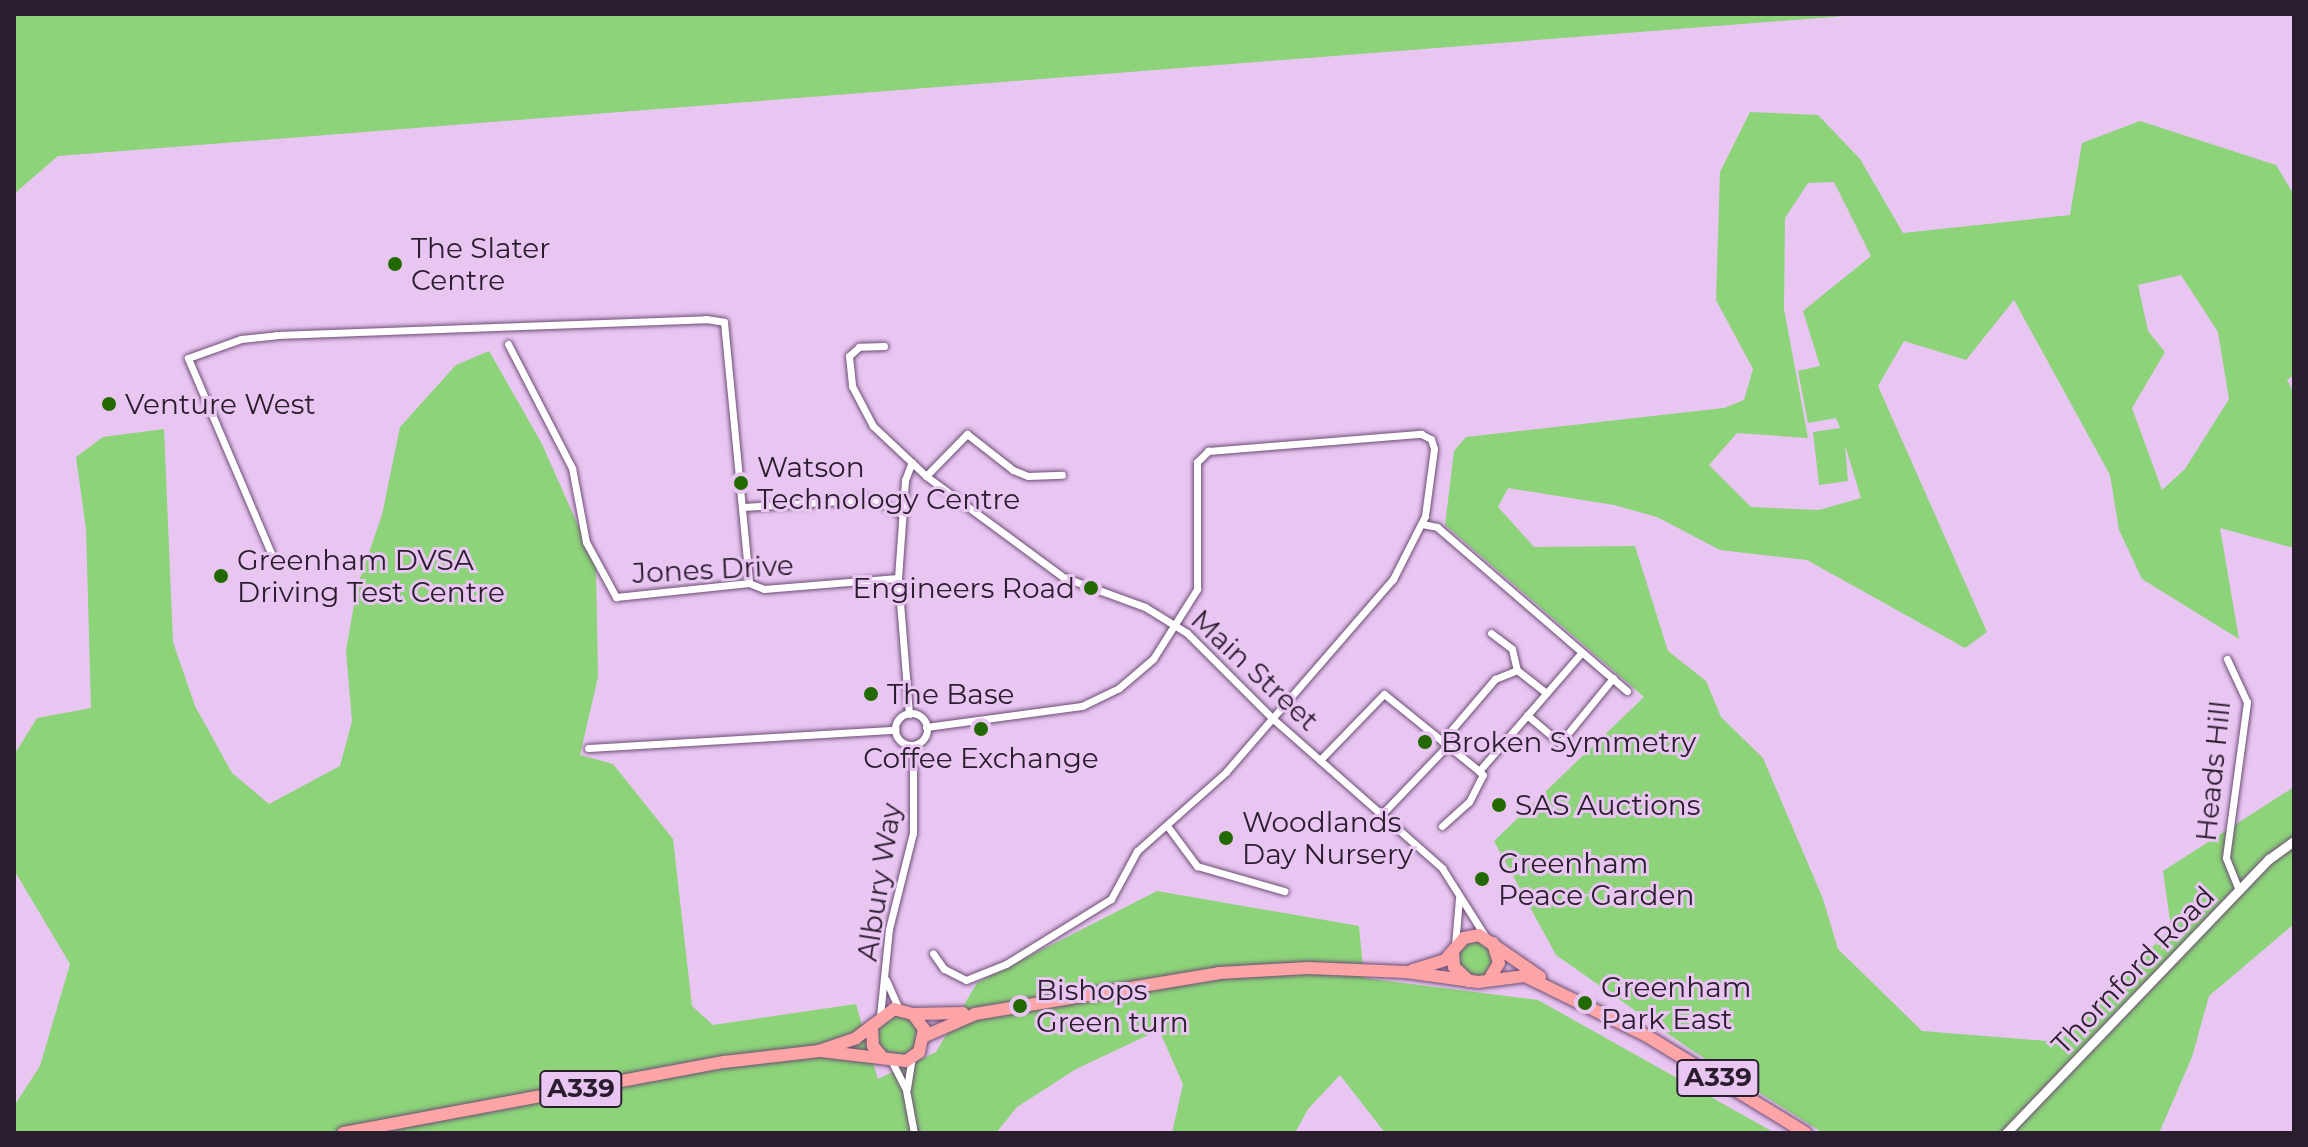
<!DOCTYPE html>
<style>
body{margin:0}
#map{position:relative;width:2308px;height:1147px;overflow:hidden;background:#e9c6f2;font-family:Montserrat,sans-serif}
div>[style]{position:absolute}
.green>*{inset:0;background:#8cd379}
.round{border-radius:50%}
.roads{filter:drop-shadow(0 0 2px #6c4e74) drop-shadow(0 0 2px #6c4e74)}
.minor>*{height:7px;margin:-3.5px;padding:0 3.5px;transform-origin:3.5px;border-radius:3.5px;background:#fff}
.minor>.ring{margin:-3.5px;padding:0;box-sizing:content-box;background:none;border:7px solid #fff;border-radius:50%}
.tertiary>*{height:9px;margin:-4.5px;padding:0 4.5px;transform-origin:4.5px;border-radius:4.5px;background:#fff}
.trunk>*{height:12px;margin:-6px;padding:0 6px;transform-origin:6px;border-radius:6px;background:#fca4a6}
.dots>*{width:22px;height:22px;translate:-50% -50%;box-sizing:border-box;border:4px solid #e9c6f2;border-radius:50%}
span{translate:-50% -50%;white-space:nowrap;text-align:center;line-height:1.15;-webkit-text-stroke:6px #e9c6f2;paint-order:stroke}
.shield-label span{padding:2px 6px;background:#e9c6f2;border:2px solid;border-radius:6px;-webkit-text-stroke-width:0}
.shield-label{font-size:26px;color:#2a1d2e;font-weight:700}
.poi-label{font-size:28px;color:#2a1d2e}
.left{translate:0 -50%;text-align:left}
.right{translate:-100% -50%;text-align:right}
.street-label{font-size:28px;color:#2a1d2e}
.frame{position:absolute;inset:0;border:16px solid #2a1d2e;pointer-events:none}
</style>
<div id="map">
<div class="green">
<div style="clip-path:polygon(14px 14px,1870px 14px,58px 156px,14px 194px)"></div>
<div style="clip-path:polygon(evenodd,1750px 112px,1818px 115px,1860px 159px,1903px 233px,2070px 215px,2082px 143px,2140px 121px,2276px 165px,2294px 195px,2294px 375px,2287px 380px,2294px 393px,2294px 548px,2220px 528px,2239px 639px,2142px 579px,2119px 530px,2110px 475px,2014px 300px,1966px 360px,1904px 341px,1878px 386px,1987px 632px,1965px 648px,1807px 560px,1720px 550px,1657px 517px,1614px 505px,1508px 488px,1498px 507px,1534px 547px,1635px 546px,1668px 651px,1706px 681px,1721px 717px,1763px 758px,1823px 899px,1838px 949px,1922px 1031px,2059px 1042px,2171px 928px,2163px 871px,2294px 787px,2294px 924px,2209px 996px,2192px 1057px,2159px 1133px,1823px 1133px,1690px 1049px,1556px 955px,1494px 841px,1644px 697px,1445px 525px,1454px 451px,1466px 437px,1724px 408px,1744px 400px,1753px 369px,1716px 300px,1720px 172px,1750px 112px,1834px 182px,1871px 256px,1803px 311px,1820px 366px,1798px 371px,1808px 423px,1836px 418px,1840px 428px,1813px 432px,1819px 485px,1848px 481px,1845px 445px,1861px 498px,1819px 510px,1751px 507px,1709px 465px,1737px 433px,1808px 438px,1784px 309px,1785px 218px,1808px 183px,1834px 182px,1750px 112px,2181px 275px,2218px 332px,2229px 399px,2185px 469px,2162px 490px,2132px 408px,2165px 352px,2148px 331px,2138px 285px,2181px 275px)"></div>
<div style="clip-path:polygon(489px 351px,542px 444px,596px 566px,598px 677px,580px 755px,613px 764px,673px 839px,692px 1006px,713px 1025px,856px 1004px,878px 1079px,936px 1052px,977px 983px,1157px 891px,1359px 926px,1364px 978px,1538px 1000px,1775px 1133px,1385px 1133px,1340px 1075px,1308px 1109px,1295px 1133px,1172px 1133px,1183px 1084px,1159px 1030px,1076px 1069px,1017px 1107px,996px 1133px,14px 1133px,14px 1106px,40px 1066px,70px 964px,14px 870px,14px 755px,37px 718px,91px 708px,86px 529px,76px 457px,103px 437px,164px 429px,173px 642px,195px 706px,232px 773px,269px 804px,340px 766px,352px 721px,346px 651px,357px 587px,382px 515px,400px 427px,456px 365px)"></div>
<div class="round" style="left:1458px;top:941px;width:36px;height:36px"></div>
<div class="round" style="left:876px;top:1014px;width:42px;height:42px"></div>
</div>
<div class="roads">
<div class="minor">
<div style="left:508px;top:344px;width:140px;rotate:62.7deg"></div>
<div style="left:572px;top:468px;width:75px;rotate:79.3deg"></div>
<div style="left:586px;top:542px;width:63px;rotate:61.4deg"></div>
<div style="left:616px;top:597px;width:134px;rotate:-6deg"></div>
<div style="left:749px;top:583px;width:16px;rotate:22deg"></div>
<div style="left:764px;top:589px;width:134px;rotate:-4.7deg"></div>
<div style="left:884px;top:346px;width:25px;rotate:178deg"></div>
<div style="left:859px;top:347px;width:13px;rotate:138deg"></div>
<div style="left:849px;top:356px;width:30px;rotate:84deg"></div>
<div style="left:852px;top:386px;width:45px;rotate:62.3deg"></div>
<div style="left:873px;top:426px;width:73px;rotate:43.3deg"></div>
<div style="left:926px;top:476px;width:170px;rotate:36.4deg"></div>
<div style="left:1063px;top:577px;width:87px;rotate:20.1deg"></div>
<div style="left:1145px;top:607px;width:49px;rotate:31.8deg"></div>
<div style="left:1187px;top:633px;width:120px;rotate:45deg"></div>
<div style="left:1272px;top:718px;width:227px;rotate:41.4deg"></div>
<div style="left:1442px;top:868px;width:80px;rotate:57.7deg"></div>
<div style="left:926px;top:476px;width:59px;rotate:-45.7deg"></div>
<div style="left:967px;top:434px;width:58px;rotate:38deg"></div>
<div style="left:1013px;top:470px;width:16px;rotate:22deg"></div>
<div style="left:1028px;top:476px;width:34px;rotate:-2deg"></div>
<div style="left:743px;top:507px;width:131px;rotate:-3.5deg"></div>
<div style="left:874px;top:499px;width:31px;rotate:29deg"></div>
<div style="left:1422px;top:524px;width:15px;rotate:11deg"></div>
<div style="left:1437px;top:527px;width:251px;rotate:40.8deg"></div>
<div style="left:271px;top:553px;width:212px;rotate:-113.1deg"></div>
<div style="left:188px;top:358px;width:56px;rotate:-19.7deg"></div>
<div style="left:241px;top:339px;width:36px;rotate:-6deg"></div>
<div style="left:277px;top:335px;width:429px;rotate:-2.1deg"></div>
<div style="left:706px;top:319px;width:18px;rotate:9deg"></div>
<div style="left:724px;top:322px;width:262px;rotate:84.5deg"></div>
<div style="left:1491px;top:633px;width:26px;rotate:37deg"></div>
<div style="left:1512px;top:649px;width:22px;rotate:77deg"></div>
<div style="left:2227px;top:659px;width:47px;rotate:65.1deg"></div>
<div style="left:2247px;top:702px;width:157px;rotate:97.7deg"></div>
<div style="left:2226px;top:858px;width:35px;rotate:68deg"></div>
<div class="ring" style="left:895px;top:713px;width:25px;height:25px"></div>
<div style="left:909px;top:714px;width:136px;rotate:-94.6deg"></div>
<div style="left:898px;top:578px;width:98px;rotate:-85.9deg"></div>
<div style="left:905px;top:480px;width:19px;rotate:-69deg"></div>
<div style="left:1527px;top:715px;width:43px;rotate:40.3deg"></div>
<div style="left:1560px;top:743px;width:84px;rotate:-50.8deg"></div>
<div style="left:926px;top:727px;width:157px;rotate:-7.7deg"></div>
<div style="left:1082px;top:706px;width:41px;rotate:-25.9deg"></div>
<div style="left:1119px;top:688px;width:45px;rotate:-40.5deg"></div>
<div style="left:1153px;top:659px;width:83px;rotate:-57.8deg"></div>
<div style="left:1197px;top:589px;width:127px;rotate:-90deg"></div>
<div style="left:1197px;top:462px;width:16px;rotate:-45deg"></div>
<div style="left:1208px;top:451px;width:214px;rotate:-4.6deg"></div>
<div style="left:1421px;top:434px;width:11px;rotate:27deg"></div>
<div style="left:1431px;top:439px;width:10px;rotate:73deg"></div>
<div style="left:1434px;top:449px;width:68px;rotate:97.7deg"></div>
<div style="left:1425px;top:516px;width:71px;rotate:116.9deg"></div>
<div style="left:1393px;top:579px;width:255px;rotate:130.9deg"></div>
<div style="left:1226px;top:772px;width:119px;rotate:138.4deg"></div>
<div style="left:1137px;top:851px;width:55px;rotate:118.4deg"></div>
<div style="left:1111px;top:899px;width:123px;rotate:148.2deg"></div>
<div style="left:1006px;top:964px;width:43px;rotate:158.2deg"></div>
<div style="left:966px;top:980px;width:25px;rotate:-153deg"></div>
<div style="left:944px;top:969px;width:19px;rotate:-125deg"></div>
<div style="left:1442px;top:741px;width:82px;rotate:-49.5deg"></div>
<div style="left:1495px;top:679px;width:24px;rotate:-22deg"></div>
<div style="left:1517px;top:670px;width:36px;rotate:38deg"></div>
<div style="left:588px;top:748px;width:308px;rotate:-3.4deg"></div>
<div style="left:1320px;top:760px;width:92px;rotate:-45.9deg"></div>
<div style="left:1384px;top:694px;width:122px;rotate:39deg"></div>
<div style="left:1479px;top:771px;width:157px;rotate:-49.1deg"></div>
<div style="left:1381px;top:815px;width:95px;rotate:-46.3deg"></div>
<div style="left:1442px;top:826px;width:36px;rotate:-42deg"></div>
<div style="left:1469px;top:802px;width:30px;rotate:-63deg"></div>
<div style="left:1483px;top:775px;width:6px;rotate:-135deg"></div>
<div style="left:1168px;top:827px;width:49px;rotate:53.4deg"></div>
<div style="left:1197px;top:866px;width:91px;rotate:16deg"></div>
<div style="left:1455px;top:945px;width:47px;rotate:-85.1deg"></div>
<div style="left:886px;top:980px;width:32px;rotate:66deg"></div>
<div style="left:880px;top:1016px;width:87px;rotate:-84.1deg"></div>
<div style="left:889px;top:929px;width:99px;rotate:-76deg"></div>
<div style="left:913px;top:833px;width:88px;rotate:-90deg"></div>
<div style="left:892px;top:1062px;width:31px;rotate:63deg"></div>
<div style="left:906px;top:1090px;width:44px;rotate:79.5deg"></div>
<div style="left:907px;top:1088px;width:30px;rotate:-81deg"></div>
</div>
<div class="tertiary">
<div style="left:2006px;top:1133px;width:380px;rotate:-46.2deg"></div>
<div style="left:2269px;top:859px;width:31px;rotate:-36deg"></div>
</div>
<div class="trunk">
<div style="left:1453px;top:952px;width:15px;rotate:86deg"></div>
<div style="left:1454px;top:967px;width:21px;rotate:43deg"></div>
<div style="left:1413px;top:970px;width:34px;rotate:-17deg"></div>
<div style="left:1445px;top:960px;width:29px;rotate:-49deg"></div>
<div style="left:1464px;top:938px;width:15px;rotate:-11deg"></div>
<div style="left:1479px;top:935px;width:74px;rotate:34.5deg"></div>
<div style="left:1490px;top:978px;width:17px;rotate:-59deg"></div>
<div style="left:1499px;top:963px;width:21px;rotate:-107deg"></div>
<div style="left:913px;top:1014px;width:50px;rotate:-1.1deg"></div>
<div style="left:872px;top:1028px;width:18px;rotate:87deg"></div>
<div style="left:873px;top:1046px;width:16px;rotate:50deg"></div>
<div style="left:925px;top:1036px;width:55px;rotate:-23.7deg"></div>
<div style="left:975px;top:1014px;width:247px;rotate:-9.5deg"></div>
<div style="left:1219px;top:973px;width:89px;rotate:-3.2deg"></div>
<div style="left:1308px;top:968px;width:98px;rotate:2.3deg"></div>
<div style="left:1406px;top:972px;width:73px;rotate:7.9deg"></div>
<div style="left:1478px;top:982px;width:47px;rotate:-7.3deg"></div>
<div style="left:1525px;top:976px;width:136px;rotate:26.2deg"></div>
<div style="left:1647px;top:1036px;width:186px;rotate:31.4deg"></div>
<div style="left:343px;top:1133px;width:388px;rotate:-10.6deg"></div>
<div style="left:724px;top:1062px;width:96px;rotate:-6.6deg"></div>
<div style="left:819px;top:1051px;width:39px;rotate:-19deg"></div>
<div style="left:856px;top:1038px;width:48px;rotate:-37.3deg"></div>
<div style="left:894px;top:1009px;width:20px;rotate:15deg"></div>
<div style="left:913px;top:1014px;width:19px;rotate:54deg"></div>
<div style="left:924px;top:1029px;width:24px;rotate:102deg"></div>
<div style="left:919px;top:1052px;width:16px;rotate:145deg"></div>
<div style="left:906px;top:1061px;width:88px;rotate:-173.4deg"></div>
</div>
</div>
<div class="dots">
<div style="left:395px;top:264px;background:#236902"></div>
<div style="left:109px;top:404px;background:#236902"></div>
<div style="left:741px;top:483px;background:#236902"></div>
<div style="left:221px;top:576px;background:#236902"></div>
<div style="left:1091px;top:588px;background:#236902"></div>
<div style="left:871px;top:694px;background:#236902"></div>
<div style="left:981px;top:729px;background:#236902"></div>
<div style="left:1425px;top:742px;background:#236902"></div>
<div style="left:1499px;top:805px;background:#236902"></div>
<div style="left:1226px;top:838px;background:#236902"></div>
<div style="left:1482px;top:879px;background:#236902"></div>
<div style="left:1585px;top:1003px;background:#236902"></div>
<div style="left:1020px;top:1006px;background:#236902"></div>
</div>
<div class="shield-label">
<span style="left:1718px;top:1078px">A339</span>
<span style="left:581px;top:1089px">A339</span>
</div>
<div class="poi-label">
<span class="left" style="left:411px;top:264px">The Slater<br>Centre</span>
<span class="left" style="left:125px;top:404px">Venture West</span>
<span class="left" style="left:757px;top:483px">Watson<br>Technology Centre</span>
<span class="left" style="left:237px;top:576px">Greenham DVSA<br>Driving Test Centre</span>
<span class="right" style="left:1075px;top:588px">Engineers Road</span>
<span class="left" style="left:887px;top:694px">The Base</span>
<span class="left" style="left:1441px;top:742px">Broken Symmetry</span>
<span style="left:981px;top:758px">Coffee Exchange</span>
<span class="left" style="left:1515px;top:805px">SAS Auctions</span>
<span class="left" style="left:1242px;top:838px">Woodlands<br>Day Nursery</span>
<span class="left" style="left:1498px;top:879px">Greenham<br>Peace Garden</span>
<span class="left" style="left:1601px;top:1003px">Greenham<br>Park East</span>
<span class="left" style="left:1036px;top:1006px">Bishops<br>Green turn</span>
</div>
<div class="street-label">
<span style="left:713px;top:569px;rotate:-3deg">Jones Drive</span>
<span style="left:1255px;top:670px;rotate:43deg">Main Street</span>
<span style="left:2213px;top:771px;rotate:-84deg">Heads Hill</span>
<span style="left:879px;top:882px;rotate:-81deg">Albury Way</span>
<span style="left:2133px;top:970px;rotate:-46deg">Thornford Road</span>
</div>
<div class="frame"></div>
</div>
